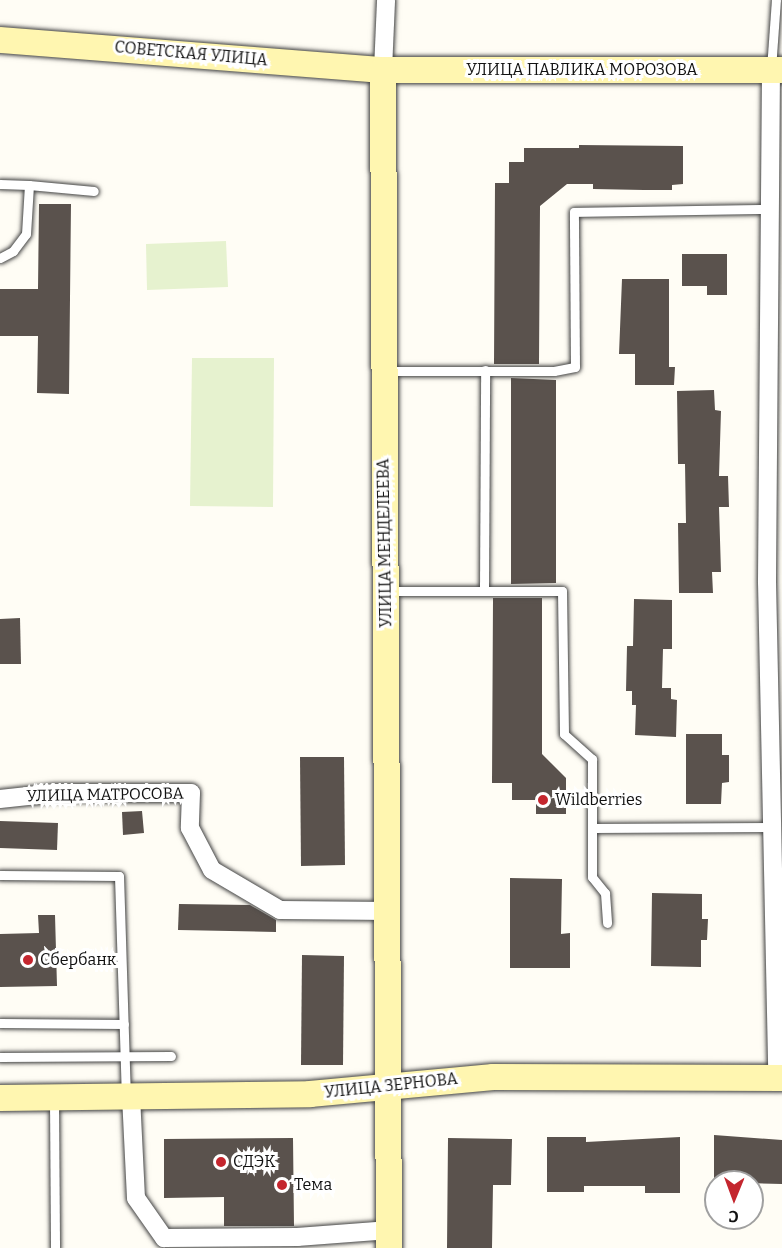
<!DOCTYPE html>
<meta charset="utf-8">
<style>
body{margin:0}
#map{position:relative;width:782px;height:1248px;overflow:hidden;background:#fffdf5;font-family:Bitter,serif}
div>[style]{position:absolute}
.pitch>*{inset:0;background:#e6f2cf}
.building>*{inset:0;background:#5a524d}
.roads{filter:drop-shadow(0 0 2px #444) drop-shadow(0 0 2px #444)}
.lane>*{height:9px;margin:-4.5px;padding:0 4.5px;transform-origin:4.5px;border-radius:4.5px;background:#fff}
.street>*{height:18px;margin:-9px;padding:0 9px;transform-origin:9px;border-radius:9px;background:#fff}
.secondary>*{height:26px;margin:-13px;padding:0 13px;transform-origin:13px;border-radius:13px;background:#fff6b0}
.dots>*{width:16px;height:16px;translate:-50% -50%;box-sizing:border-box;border:3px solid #fff;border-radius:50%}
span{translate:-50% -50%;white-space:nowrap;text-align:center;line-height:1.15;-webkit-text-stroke:6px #fff;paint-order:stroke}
.street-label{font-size:16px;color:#111}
.poi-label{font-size:16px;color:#111}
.left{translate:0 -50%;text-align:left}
.north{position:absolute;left:704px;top:1170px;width:60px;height:60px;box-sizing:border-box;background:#fff;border:2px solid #a0a0a0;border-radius:50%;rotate:181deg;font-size:16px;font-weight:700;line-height:24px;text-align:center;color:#111}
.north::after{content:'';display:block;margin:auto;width:21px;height:27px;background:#c4262e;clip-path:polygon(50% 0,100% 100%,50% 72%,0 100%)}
</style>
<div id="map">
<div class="pitch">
<div style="clip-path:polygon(226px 241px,228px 287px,147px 290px,146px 244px)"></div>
<div style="clip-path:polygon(192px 358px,274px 358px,273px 507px,190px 506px)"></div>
</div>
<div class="building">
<div style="clip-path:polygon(579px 145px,683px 146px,683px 184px,672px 185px,672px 190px,644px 190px,593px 189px,593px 184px,567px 184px,540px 206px,539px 364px,494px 364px,495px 183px,509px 183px,509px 162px,524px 162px,524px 148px,579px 148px)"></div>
<div style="clip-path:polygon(39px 204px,71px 204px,69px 394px,37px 393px,38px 336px,0 336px,0 289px,38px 289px)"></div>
<div style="clip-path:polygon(682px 254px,727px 254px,727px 295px,707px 295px,707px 286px,682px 286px)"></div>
<div style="clip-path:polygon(622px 279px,669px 279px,669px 367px,675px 367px,674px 385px,635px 385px,635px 354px,619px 354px)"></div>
<div style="clip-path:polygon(511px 378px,556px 380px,556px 583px,511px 584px)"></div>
<div style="clip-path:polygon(714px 390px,715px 410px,721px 411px,719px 476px,728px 476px,729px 507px,719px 507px,721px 572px,712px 572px,713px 593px,679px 593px,678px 523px,686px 523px,685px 464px,678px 464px,677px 391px)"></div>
<div style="clip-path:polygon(493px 598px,542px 598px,542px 754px,566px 778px,566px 814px,536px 814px,536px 800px,512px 800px,512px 783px,492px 783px)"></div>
<div style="clip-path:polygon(634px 599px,672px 600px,672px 649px,663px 649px,662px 688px,671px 688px,671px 699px,677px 700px,676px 737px,635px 735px,636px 705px,632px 705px,632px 691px,626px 691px,627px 646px,633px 646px)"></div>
<div style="clip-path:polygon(20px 618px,21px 664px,0 664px,0 619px)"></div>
<div style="clip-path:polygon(686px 734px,722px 734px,722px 755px,729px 755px,729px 782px,722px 783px,721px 804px,686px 804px)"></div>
<div style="clip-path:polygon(300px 757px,344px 757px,345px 865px,301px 866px)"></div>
<div style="clip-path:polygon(142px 811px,144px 833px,123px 835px,122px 812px)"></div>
<div style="clip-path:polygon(0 821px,58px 823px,57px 850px,0 848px)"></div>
<div style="clip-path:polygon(510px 878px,562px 879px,561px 934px,570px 933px,570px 968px,510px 968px)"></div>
<div style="clip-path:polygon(652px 893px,702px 894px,702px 919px,708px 919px,707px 940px,701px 940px,701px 967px,651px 966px)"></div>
<div style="clip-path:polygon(179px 904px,250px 905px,276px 920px,276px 932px,178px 930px)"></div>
<div style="clip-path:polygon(38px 915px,55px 915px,57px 986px,0 987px,0 934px,39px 933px)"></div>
<div style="clip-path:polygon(302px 955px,344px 956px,343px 1065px,301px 1065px)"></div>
<div style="clip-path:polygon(714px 1135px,782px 1140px,782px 1184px,714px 1182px)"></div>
<div style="clip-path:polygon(547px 1137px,586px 1137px,586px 1142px,680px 1137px,680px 1193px,645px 1193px,645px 1186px,584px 1186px,584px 1192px,547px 1192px)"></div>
<div style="clip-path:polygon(293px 1138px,294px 1226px,224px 1226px,224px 1197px,164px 1198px,164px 1139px)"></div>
<div style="clip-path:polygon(448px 1138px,512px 1139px,511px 1185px,493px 1185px,492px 1248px,447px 1248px)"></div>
</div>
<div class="roads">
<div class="lane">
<div style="left:771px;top:69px;width:69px;rotate:-85.9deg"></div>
<div style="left:0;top:184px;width:29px;rotate:2deg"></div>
<div style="left:0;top:258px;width:15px;rotate:-28deg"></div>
<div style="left:13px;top:251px;width:21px;rotate:-53deg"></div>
<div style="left:26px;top:234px;width:49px;rotate:-86.5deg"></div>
<div style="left:29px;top:185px;width:65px;rotate:5.3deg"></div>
<div style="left:386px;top:371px;width:168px"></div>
<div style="left:554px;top:371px;width:21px;rotate:-11deg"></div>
<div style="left:575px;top:367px;width:155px;rotate:-90.4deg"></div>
<div style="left:574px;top:212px;width:196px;rotate:-0.9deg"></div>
<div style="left:387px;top:591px;width:175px"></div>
<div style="left:562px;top:591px;width:143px;rotate:89.2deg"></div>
<div style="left:564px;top:734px;width:38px;rotate:42deg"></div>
<div style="left:592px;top:759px;width:69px;rotate:90deg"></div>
<div style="left:592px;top:828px;width:178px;rotate:-0.3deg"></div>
<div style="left:484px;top:591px;width:221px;rotate:-89.7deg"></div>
<div style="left:592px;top:828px;width:49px;rotate:90deg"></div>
<div style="left:592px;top:877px;width:21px;rotate:51deg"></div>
<div style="left:605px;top:893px;width:30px;rotate:86deg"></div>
<div style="left:0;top:875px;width:119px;rotate:0.5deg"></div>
<div style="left:119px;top:876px;width:218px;rotate:88.2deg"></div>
<div style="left:0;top:1023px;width:124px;rotate:0.5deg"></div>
<div style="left:0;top:1057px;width:171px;rotate:-0.3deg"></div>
<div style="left:54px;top:1100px;width:148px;rotate:89.6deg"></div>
</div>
<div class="street">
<div style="left:383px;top:70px;width:70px;rotate:-87.5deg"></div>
<div style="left:771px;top:70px;width:512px;rotate:90.45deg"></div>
<div style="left:767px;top:582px;width:496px;rotate:88.8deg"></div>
<div style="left:0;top:799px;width:56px;rotate:-6.1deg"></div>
<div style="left:56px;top:793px;width:135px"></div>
<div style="left:191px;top:793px;width:35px;rotate:92deg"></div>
<div style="left:190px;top:828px;width:47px;rotate:62.4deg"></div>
<div style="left:212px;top:870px;width:79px;rotate:30.5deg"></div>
<div style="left:280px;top:910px;width:109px;rotate:0.5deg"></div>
<div style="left:131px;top:1096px;width:102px;rotate:87.2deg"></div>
<div style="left:136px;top:1198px;width:49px;rotate:55deg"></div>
<div style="left:164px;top:1238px;width:133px;rotate:-0.4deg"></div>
<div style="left:297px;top:1237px;width:93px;rotate:-4.3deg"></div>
</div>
<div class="secondary">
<div style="left:0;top:40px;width:384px;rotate:4.5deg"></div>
<div style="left:383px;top:70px;width:399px"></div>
<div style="left:383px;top:70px;width:1178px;rotate:89.71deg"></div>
<div style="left:0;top:1098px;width:310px;rotate:-0.7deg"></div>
<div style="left:310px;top:1094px;width:184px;rotate:-5.3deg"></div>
<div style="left:493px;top:1077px;width:289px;rotate:0.2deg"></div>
</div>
</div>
<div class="dots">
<div style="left:543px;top:800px;background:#c4262e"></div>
<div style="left:28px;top:960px;background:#c4262e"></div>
<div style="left:221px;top:1162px;background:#c4262e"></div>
<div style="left:282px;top:1185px;background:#c4262e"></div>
</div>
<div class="street-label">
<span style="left:191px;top:54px;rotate:5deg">СОВЕТСКАЯ УЛИЦА</span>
<span style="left:582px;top:70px">УЛИЦА ПАВЛИКА МОРОЗОВА</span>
<span style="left:385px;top:543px;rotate:-91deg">УЛИЦА МЕНДЕЛЕЕВА</span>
<span style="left:105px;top:795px;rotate:-1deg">УЛИЦА МАТРОСОВА</span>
<span style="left:391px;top:1086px;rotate:-6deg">УЛИЦА ЗЕРНОВА</span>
</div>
<div class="poi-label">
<span class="left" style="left:555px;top:800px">Wildberries</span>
<span class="left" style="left:40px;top:960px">Сбербанк</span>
<span class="left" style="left:233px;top:1162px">СДЭК</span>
<span class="left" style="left:294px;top:1185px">Тема</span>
</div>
<div class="north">С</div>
</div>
